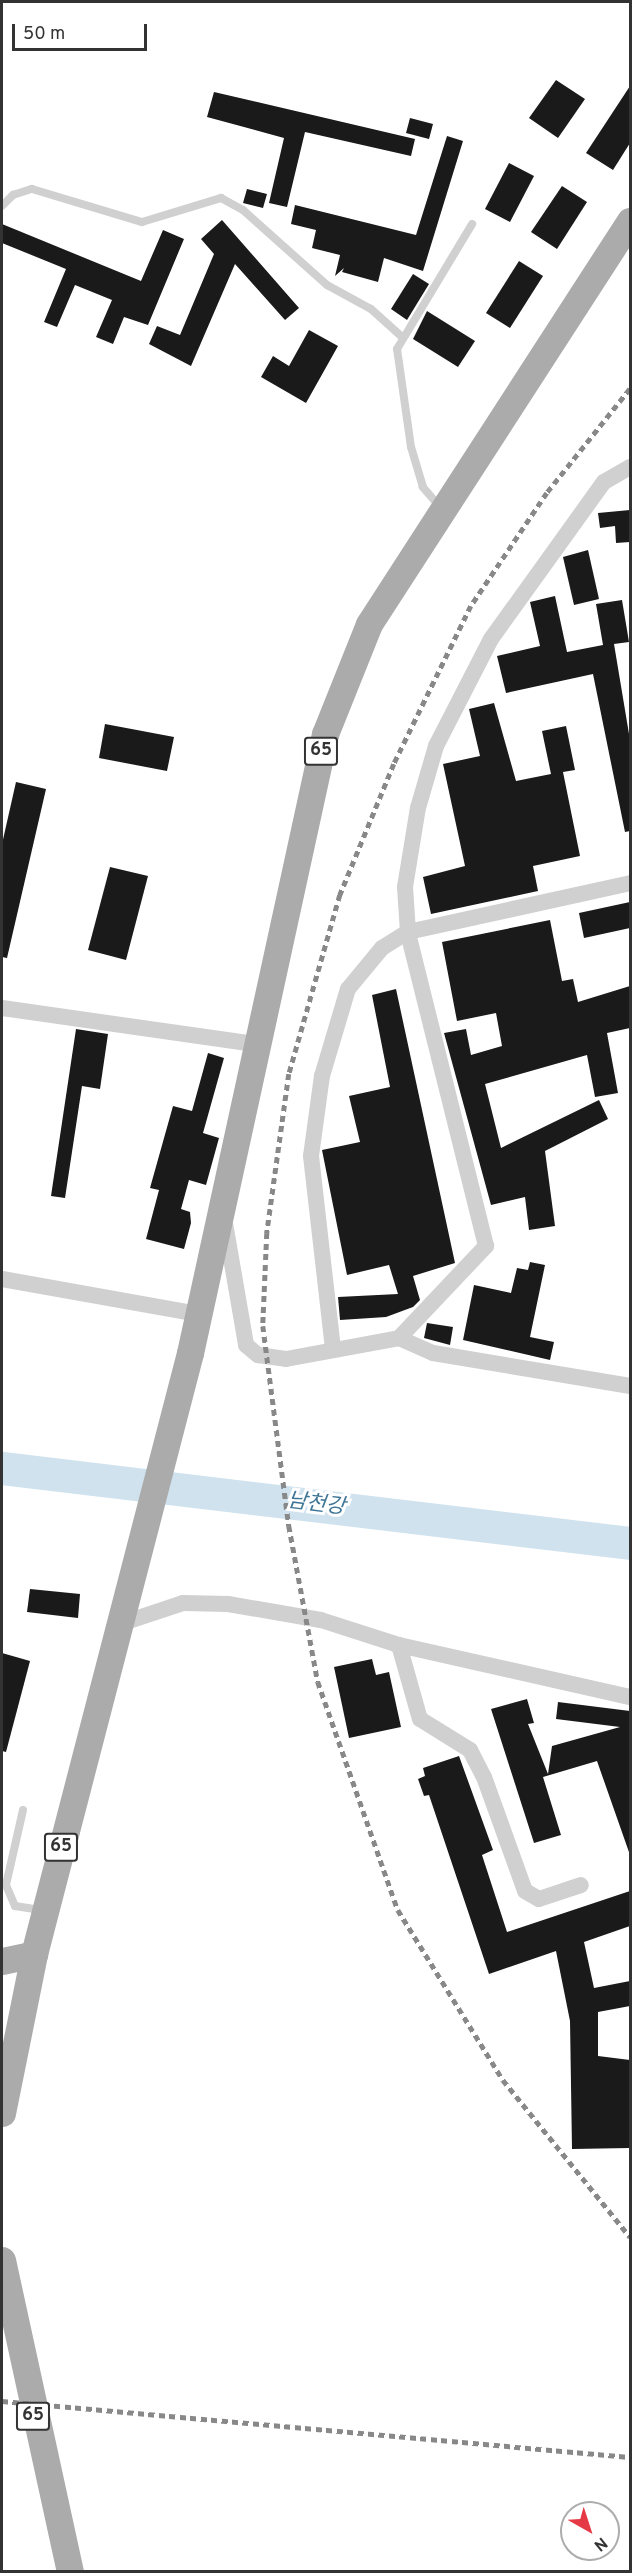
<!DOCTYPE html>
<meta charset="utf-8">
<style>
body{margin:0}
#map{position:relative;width:632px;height:2573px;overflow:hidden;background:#fff;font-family:Overpass,"Noto Sans KR",sans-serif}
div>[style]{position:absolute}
.river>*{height:33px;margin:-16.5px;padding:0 16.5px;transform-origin:16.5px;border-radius:16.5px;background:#cfe2ee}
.building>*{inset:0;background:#1a1a1a}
.service>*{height:8px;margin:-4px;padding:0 4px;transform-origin:4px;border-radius:4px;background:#d0d0d0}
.minor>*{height:16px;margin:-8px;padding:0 8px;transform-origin:8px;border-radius:8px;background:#d0d0d0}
.primary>*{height:27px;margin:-13.5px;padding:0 13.5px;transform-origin:13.5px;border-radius:13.5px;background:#ababab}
.rail>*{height:4.5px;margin-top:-2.25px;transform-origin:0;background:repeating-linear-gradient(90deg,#888 0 6px,transparent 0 10.5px)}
span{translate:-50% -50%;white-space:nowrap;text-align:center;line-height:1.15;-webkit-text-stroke:6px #fff;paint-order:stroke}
.shield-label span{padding:2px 4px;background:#fff;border:2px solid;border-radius:4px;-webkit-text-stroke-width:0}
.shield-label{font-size:18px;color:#333;font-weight:700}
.water-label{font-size:21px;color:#3f7597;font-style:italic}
.frame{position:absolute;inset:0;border:3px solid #333;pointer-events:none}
.north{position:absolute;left:560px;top:2501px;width:60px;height:60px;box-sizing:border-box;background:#fff;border:2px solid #adadad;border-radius:50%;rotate:141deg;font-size:16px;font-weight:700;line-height:24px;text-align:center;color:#333}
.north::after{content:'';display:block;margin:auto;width:21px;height:27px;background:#e63946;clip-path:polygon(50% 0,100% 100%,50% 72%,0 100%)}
.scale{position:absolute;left:12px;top:24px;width:135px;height:27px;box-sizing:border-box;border:3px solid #333;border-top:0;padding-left:8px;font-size:18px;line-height:21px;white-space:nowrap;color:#333;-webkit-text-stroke:4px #fff;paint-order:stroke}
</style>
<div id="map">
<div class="river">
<div style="left:2px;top:1468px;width:632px;rotate:6.81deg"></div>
</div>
<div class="building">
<div style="clip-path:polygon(556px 80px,585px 99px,558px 138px,529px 118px)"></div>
<div style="clip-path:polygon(630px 86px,630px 143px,613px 170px,586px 153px)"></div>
<div style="clip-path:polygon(214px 92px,415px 139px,411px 156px,305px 132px,287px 207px,269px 203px,284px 138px,207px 117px)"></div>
<div style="clip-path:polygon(410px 118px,433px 124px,429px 139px,406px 133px)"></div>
<div style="clip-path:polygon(447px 136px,463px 141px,423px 271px,384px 258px,378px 282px,342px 272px,344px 268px,335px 276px,340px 255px,312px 248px,316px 230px,291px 224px,295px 205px,416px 235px)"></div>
<div style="clip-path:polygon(509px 163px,534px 176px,510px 222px,485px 209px)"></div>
<div style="clip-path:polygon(562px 186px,587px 202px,557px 249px,531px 232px)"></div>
<div style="clip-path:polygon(247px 189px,267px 194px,263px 208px,243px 203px)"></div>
<div style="clip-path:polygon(222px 220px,299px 308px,285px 320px,235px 264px,191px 366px,149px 344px,157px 326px,180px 335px,214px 254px,201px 239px)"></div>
<div style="clip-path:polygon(2px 224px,141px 281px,163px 230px,184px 239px,148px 325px,124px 317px,113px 344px,96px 337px,112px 300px,75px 285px,57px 327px,44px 322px,66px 269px,2px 243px)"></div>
<div style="clip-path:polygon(519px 261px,543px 276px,510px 328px,486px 313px)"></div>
<div style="clip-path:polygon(413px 274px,429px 284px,407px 320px,391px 309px)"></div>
<div style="clip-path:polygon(427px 311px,475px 341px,458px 367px,413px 339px)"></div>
<div style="clip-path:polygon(309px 330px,338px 346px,306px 403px,261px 377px,273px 356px,289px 366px)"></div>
<div style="clip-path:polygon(630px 510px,630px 542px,616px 543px,615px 526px,600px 528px,598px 513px)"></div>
<div style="clip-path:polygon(588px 550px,599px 599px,574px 605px,563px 557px)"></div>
<div style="clip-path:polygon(555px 596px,567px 652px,603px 645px,596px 604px,622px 600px,629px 642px,614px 644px,630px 740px,630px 831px,625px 832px,593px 674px,506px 693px,497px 656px,540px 646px,530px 602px)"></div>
<div style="clip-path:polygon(494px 703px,516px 781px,551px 774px,542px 731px,566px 726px,575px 770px,563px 772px,580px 856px,533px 866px,538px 891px,431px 914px,423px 877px,465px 866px,443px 764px,480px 756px,469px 709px)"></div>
<div style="clip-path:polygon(105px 724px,174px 737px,167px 771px,99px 758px)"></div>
<div style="clip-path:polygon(16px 782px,46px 789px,7px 958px,2px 957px,2px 844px)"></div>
<div style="clip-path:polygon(110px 867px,148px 876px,126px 960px,88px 950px)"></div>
<div style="clip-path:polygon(630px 902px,630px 928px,584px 938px,579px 913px)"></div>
<div style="clip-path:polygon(550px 920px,562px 981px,573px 979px,578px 1002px,630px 986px,630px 1028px,607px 1033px,618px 1093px,595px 1097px,587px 1055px,485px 1084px,501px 1148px,599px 1100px,608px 1119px,545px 1151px,555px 1226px,529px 1230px,525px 1197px,491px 1205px,444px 1033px,466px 1029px,471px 1055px,502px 1046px,496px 1013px,457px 1021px,442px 942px)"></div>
<div style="clip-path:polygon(396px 989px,455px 1263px,413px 1276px,420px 1300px,413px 1307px,386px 1317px,340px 1320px,338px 1297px,398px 1294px,389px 1265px,347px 1275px,322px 1150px,360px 1142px,349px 1096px,390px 1087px,372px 995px)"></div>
<div style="clip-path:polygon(76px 1029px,108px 1034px,100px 1089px,82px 1086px,65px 1198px,51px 1196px)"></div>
<div style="clip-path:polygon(208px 1053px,224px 1058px,203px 1133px,219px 1138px,206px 1185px,189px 1180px,181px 1209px,190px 1212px,191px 1223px,184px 1249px,146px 1239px,159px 1190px,150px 1188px,173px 1106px,192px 1111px)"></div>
<div style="clip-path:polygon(530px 1262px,545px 1265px,530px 1337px,554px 1342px,550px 1360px,463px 1340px,474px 1285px,511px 1293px,517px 1268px,528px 1270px)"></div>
<div style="clip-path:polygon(427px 1323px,453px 1327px,450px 1345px,424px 1338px)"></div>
<div style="clip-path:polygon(30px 1589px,80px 1594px,78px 1618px,27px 1612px)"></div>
<div style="clip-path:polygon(2px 1653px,30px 1661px,6px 1752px,2px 1751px)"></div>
<div style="clip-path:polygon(372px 1659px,376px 1675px,389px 1672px,401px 1727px,349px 1738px,334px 1667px)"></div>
<div style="clip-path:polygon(527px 1699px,534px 1723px,528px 1724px,548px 1774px,552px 1746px,620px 1727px,556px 1719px,558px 1702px,630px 1711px,630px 1855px,597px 1761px,543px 1777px,561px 1835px,534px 1843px,491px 1709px)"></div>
<div style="clip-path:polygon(459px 1756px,493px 1850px,482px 1855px,507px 1932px,630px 1891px,630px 1926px,584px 1942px,594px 1988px,630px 1981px,630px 2006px,598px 2012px,598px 2056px,630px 2060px,630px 2148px,572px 2149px,570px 2021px,556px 1951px,489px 1974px,429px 1795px,424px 1796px,418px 1779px,425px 1776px,423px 1768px)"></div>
</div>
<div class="service">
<div style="left:2px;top:206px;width:16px;rotate:-45deg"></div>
<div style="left:13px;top:195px;width:20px;rotate:-18deg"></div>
<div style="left:32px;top:189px;width:115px;rotate:16.7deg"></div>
<div style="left:142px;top:222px;width:83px;rotate:-16.9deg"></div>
<div style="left:221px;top:198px;width:25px;rotate:29deg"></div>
<div style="left:243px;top:210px;width:113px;rotate:41.8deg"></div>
<div style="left:327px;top:285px;width:50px;rotate:28.6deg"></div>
<div style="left:371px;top:309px;width:40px;rotate:42deg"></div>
<div style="left:441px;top:508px;width:28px;rotate:-131deg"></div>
<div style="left:423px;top:487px;width:42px;rotate:-106.7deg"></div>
<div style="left:411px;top:447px;width:99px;rotate:-98.1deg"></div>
<div style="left:397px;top:349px;width:146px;rotate:-59deg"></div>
<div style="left:23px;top:1810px;width:77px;rotate:102.8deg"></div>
<div style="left:6px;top:1885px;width:23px;rotate:67deg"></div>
<div style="left:15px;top:1906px;width:26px;rotate:9deg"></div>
</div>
<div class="minor">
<div style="left:2px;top:1008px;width:257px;rotate:8.1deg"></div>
<div style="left:225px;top:1223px;width:124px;rotate:80.2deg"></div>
<div style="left:246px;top:1345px;width:16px;rotate:40deg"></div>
<div style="left:258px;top:1355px;width:28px;rotate:8deg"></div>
<div style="left:286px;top:1359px;width:115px;rotate:-10.5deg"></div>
<div style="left:399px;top:1338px;width:127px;rotate:-46.6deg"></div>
<div style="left:486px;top:1246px;width:324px;rotate:-104deg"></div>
<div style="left:408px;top:932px;width:45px;rotate:-93.8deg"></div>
<div style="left:405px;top:887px;width:80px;rotate:-80.7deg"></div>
<div style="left:418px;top:808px;width:65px;rotate:-73.8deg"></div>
<div style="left:436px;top:746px;width:120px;rotate:-62.8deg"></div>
<div style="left:491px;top:639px;width:193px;rotate:-54.3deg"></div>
<div style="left:604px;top:482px;width:30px;rotate:-30deg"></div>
<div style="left:2px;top:1279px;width:200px;rotate:10.1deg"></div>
<div style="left:399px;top:1338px;width:37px;rotate:24deg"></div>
<div style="left:433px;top:1353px;width:200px;rotate:9.5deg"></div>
<div style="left:333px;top:1349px;width:194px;rotate:-96.5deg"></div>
<div style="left:311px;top:1156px;width:81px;rotate:-82.2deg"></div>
<div style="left:322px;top:1076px;width:91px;rotate:-73.4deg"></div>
<div style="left:348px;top:989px;width:53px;rotate:-50.3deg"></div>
<div style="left:382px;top:948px;width:31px;rotate:-32deg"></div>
<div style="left:408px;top:932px;width:227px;rotate:-12.4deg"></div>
<div style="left:117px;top:1625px;width:70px;rotate:-18.4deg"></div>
<div style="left:183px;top:1603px;width:45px;rotate:1.3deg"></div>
<div style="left:228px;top:1604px;width:94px;rotate:9.8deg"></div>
<div style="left:321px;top:1620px;width:82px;rotate:17.8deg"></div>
<div style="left:399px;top:1645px;width:237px;rotate:12.7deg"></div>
<div style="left:399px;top:1645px;width:77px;rotate:74.2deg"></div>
<div style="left:420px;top:1719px;width:59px;rotate:31.8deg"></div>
<div style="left:470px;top:1750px;width:30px;rotate:63deg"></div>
<div style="left:484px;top:1777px;width:121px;rotate:70.2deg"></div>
<div style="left:525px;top:1891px;width:16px;rotate:30deg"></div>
<div style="left:539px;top:1899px;width:44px;rotate:-18.4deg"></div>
</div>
<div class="primary">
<div style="left:2px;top:1961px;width:33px;rotate:-12deg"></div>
<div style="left:2px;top:2113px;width:162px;rotate:-78.6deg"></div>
<div style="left:34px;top:1954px;width:621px;rotate:-75.45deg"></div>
<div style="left:190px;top:1353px;width:634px;rotate:-77.7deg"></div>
<div style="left:325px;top:734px;width:118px;rotate:-68.2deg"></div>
<div style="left:369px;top:624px;width:480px;rotate:-57.1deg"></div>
<div style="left:2px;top:2260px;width:319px;rotate:77.7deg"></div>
</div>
<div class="rail">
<div style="left:630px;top:389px;width:133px;rotate:128.6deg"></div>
<div style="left:547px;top:493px;width:136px;rotate:123.9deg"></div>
<div style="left:471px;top:606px;width:176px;rotate:116deg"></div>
<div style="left:394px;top:764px;width:142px;rotate:112.4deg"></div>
<div style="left:340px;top:895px;width:186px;rotate:105.9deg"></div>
<div style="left:289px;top:1074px;width:161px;rotate:97.9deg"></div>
<div style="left:267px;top:1233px;width:93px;rotate:92.5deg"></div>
<div style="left:263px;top:1326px;width:202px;rotate:82.6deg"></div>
<div style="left:289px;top:1526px;width:159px;rotate:79.5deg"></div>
<div style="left:318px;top:1682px;width:242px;rotate:70.7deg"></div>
<div style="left:398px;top:1910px;width:200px;rotate:58.3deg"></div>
<div style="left:503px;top:2080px;width:202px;rotate:51deg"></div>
<div style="left:2px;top:2401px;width:630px;rotate:5.1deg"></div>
</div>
<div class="shield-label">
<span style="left:321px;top:751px">65</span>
<span style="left:61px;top:1847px">65</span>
<span style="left:33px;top:2416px">65</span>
</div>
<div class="water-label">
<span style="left:316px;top:1505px;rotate:7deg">남천강</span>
</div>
<div class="frame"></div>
<div class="north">N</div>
<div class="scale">50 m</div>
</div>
